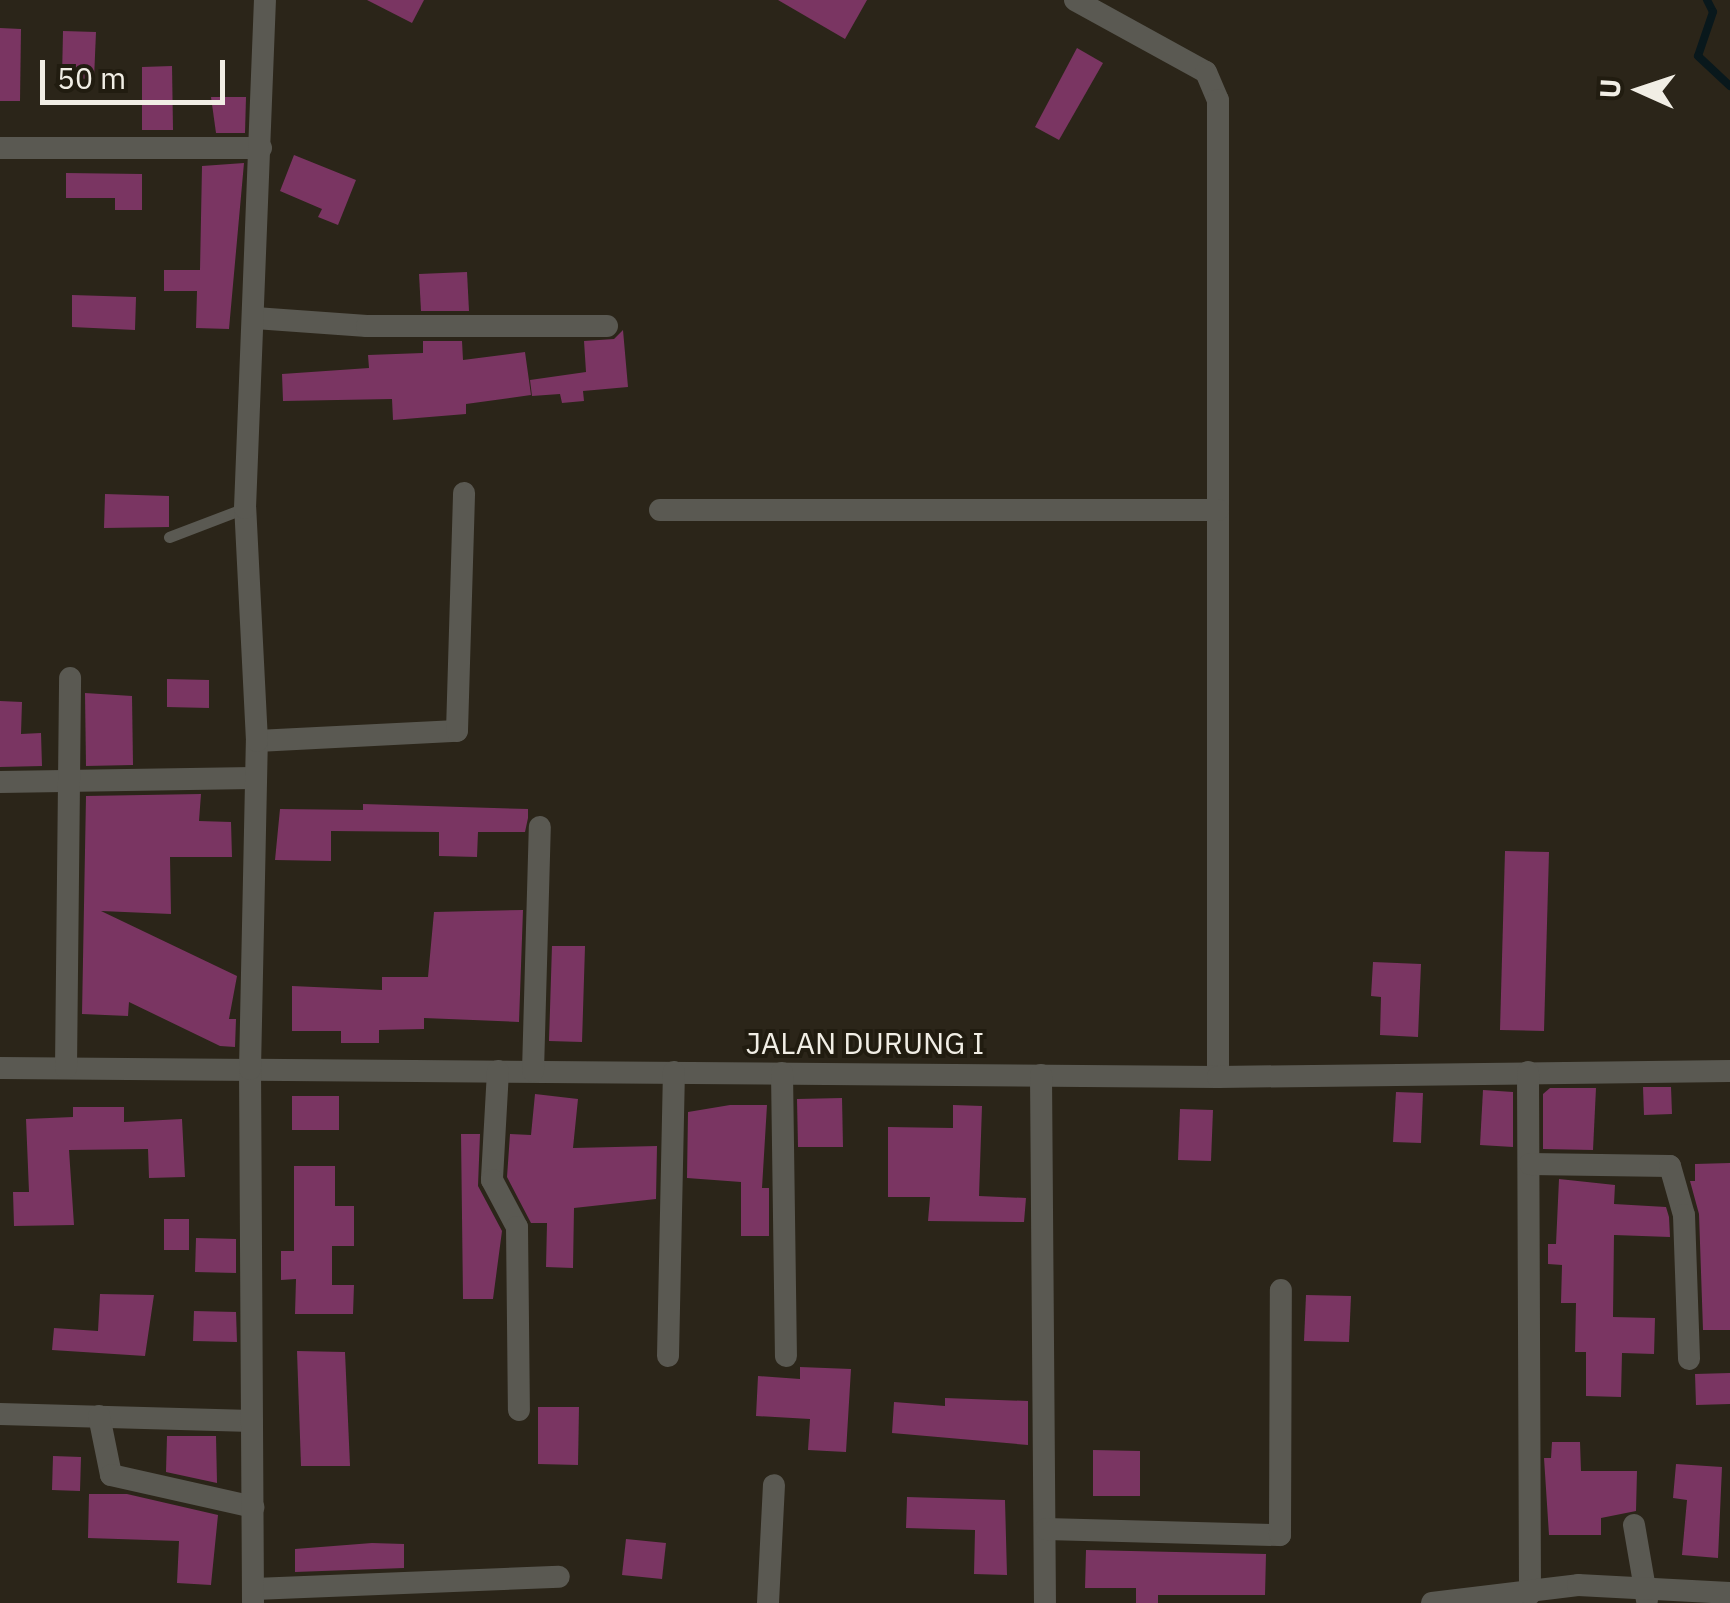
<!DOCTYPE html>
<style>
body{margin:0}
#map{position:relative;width:1730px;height:1603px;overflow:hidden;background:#2b2519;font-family:"IBM Plex Sans",sans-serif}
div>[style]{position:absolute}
.stream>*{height:8px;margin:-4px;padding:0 4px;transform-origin:4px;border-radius:4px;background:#09181c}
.building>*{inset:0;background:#7a3562}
.lane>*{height:11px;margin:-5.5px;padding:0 5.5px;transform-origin:5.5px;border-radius:5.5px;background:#5a5952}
.street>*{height:22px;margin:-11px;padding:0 11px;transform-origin:11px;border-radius:11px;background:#5a5952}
span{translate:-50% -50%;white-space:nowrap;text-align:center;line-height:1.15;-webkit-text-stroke:8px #211c10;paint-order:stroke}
.street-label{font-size:30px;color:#f1eee5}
.north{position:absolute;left:1590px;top:40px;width:100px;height:100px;-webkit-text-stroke:8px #211c10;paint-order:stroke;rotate:273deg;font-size:28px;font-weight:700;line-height:40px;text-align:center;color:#f1eee5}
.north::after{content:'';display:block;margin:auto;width:35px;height:45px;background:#f1eee5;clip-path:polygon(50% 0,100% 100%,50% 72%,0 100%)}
.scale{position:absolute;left:40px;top:60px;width:185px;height:45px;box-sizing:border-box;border:5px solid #f1eee5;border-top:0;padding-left:12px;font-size:30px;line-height:35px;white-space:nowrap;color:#f1eee5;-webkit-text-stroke:8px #211c10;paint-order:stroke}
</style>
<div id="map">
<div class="stream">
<div style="left:1707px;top:0;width:13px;rotate:63deg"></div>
<div style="left:1713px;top:12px;width:46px;rotate:108.8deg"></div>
<div style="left:1698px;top:56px;width:44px;rotate:43.2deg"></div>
</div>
<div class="building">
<div style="clip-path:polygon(367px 0,424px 0,412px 23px)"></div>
<div style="clip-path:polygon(778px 0,867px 0,845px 39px)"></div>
<div style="clip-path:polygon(0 28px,21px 29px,20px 101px,0 101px)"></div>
<div style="clip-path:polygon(63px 31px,96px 32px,94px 79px,62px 78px)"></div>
<div style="clip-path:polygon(1077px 48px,1103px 63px,1059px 140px,1035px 127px)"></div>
<div style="clip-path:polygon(172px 66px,173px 130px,142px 130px,142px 67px)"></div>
<div style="clip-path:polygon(211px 97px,246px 97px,245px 133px,216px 133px)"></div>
<div style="clip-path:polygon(294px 155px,356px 180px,338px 225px,318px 217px,322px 209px,280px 191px)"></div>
<div style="clip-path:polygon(244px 163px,229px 329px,196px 328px,197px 291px,164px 291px,164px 270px,200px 270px,202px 166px)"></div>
<div style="clip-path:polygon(66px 173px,142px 174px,142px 210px,115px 210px,115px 198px,66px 198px)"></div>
<div style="clip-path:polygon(467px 272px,469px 311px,421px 311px,419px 274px)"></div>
<div style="clip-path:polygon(72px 295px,136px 297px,135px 330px,72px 327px)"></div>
<div style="clip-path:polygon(623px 330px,628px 387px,583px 391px,584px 401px,562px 403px,560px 394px,532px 396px,530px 380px,586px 372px,584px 341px,614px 339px)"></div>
<div style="clip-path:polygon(423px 341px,462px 341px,463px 360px,525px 352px,531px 395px,466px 404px,466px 414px,393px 420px,392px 399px,283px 401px,282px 374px,369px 368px,368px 355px,423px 353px)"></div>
<div style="clip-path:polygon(105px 494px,169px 496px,169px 527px,104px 528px)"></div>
<div style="clip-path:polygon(167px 679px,209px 680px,209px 708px,167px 707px)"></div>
<div style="clip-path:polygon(85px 693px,132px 696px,133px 765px,86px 766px)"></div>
<div style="clip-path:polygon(0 701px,22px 702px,21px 734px,41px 733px,42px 766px,0 767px)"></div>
<div style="clip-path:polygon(201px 794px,199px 821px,231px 822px,232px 857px,170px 857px,171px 914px,101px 911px,237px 976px,229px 1019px,236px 1019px,235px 1047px,220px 1046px,129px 1002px,128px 1016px,82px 1014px,86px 796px)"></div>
<div style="clip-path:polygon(363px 804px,528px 809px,528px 818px,525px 832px,478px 832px,477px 857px,439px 856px,439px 832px,331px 831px,331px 861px,275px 860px,280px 809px,363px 810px)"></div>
<div style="clip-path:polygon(1505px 851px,1549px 852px,1544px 1031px,1500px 1030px)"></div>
<div style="clip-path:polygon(523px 910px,519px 1022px,424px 1018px,424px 1029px,379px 1030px,379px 1043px,341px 1043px,341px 1031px,292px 1031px,292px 986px,382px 990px,382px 977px,428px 977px,434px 912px)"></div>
<div style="clip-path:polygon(552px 946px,585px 946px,582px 1042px,549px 1041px)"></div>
<div style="clip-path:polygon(1373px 962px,1421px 964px,1418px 1037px,1380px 1035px,1381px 997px,1371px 996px)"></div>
<div style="clip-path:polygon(1643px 1087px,1671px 1087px,1672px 1114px,1644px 1115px)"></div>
<div style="clip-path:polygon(1550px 1088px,1596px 1088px,1593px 1150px,1543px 1149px,1543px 1094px)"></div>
<div style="clip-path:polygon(1483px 1090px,1513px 1092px,1513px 1147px,1480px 1145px)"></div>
<div style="clip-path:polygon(1396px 1092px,1423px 1093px,1421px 1143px,1393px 1142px)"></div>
<div style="clip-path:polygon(535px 1094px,578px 1099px,573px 1148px,657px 1146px,656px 1199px,574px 1208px,573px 1268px,546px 1267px,547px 1223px,531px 1223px,507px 1177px,510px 1134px,531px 1135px)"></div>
<div style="clip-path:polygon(292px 1096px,339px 1096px,339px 1130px,292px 1130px)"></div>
<div style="clip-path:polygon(842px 1098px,843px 1147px,798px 1147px,797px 1099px)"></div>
<div style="clip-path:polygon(730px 1105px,767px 1105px,762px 1188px,769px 1188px,769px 1236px,741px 1236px,741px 1182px,687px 1178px,688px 1112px)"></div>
<div style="clip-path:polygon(953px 1105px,982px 1106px,979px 1196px,1026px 1198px,1024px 1222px,928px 1221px,930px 1197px,888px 1197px,888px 1127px,953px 1128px)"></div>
<div style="clip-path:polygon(73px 1107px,124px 1107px,124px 1122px,182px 1119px,185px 1177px,149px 1178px,148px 1149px,69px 1150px,74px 1225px,14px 1226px,13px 1192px,29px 1192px,26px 1119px,73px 1117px)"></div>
<div style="clip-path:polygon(1180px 1109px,1213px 1110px,1211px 1161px,1178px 1160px)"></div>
<div style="clip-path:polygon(461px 1134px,480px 1134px,478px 1186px,502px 1231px,493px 1299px,463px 1299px)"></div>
<div style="clip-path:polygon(1730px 1163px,1730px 1330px,1703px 1330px,1699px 1214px,1690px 1181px,1695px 1181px,1695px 1164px)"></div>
<div style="clip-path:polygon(294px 1166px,335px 1166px,335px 1206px,354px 1206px,354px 1246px,332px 1246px,332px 1285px,354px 1285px,353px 1314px,295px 1314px,296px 1279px,281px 1280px,281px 1251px,294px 1251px)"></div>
<div style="clip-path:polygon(1559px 1179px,1615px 1185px,1614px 1204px,1666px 1207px,1669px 1217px,1670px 1237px,1614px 1235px,1613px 1317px,1655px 1318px,1654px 1354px,1622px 1353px,1621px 1397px,1586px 1396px,1586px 1352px,1575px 1352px,1576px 1303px,1561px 1303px,1562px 1265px,1548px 1264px,1548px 1244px,1556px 1244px)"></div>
<div style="clip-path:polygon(164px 1219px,189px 1219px,189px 1250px,164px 1250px)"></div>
<div style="clip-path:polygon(196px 1238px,236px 1239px,236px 1273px,195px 1272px)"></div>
<div style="clip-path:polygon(100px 1294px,154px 1295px,145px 1356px,52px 1350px,54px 1328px,98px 1331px)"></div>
<div style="clip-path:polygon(1306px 1295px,1351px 1296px,1349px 1342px,1304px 1341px)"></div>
<div style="clip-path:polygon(194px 1311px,236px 1312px,237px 1342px,193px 1341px)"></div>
<div style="clip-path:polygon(297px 1351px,345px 1352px,350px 1466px,301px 1466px)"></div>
<div style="clip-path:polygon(800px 1367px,851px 1369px,846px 1452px,808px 1450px,810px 1419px,756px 1416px,758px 1376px,800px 1379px)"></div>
<div style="clip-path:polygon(1730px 1373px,1730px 1404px,1696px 1405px,1695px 1374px)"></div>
<div style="clip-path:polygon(945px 1398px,1028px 1401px,1028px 1445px,892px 1433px,894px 1402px,945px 1406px)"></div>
<div style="clip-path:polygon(538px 1407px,579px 1407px,578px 1465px,538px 1464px)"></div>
<div style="clip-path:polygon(167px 1436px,216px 1436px,217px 1483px,166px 1472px)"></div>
<div style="clip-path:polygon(1552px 1442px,1580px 1442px,1581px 1471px,1637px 1471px,1636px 1511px,1601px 1518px,1601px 1535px,1549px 1535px,1544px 1458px,1551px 1458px)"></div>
<div style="clip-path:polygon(1093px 1450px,1140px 1451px,1140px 1496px,1093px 1496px)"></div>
<div style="clip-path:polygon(53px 1456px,81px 1457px,80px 1491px,52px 1490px)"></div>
<div style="clip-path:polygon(1676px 1464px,1722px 1467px,1718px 1558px,1682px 1555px,1687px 1500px,1673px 1498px)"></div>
<div style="clip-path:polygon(89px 1494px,127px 1494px,218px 1515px,211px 1585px,177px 1583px,179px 1541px,88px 1538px)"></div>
<div style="clip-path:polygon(907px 1497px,1005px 1500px,1007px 1575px,974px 1574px,975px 1530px,906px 1528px)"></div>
<div style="clip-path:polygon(626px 1539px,666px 1543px,662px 1579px,622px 1575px)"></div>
<div style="clip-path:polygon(372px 1543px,404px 1544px,404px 1568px,295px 1572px,295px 1549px)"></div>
<div style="clip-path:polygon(1086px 1550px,1266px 1554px,1265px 1595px,1158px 1595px,1158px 1603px,1136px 1603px,1136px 1588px,1085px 1588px)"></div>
</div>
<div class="lane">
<div style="left:169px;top:537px;width:81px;rotate:-20.9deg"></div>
</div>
<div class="street">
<div style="left:1075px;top:0;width:149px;rotate:28.8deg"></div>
<div style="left:1206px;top:72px;width:30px;rotate:67deg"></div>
<div style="left:1218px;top:100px;width:977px;rotate:90deg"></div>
<div style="left:0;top:148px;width:261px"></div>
<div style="left:255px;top:318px;width:112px;rotate:4.1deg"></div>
<div style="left:367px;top:326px;width:240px"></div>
<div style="left:660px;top:510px;width:558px"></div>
<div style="left:257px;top:741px;width:200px;rotate:-2.9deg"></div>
<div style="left:457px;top:731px;width:238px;rotate:-88.3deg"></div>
<div style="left:0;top:782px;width:253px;rotate:-0.9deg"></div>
<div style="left:0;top:1068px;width:1218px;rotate:0.42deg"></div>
<div style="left:1218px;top:1077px;width:512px;rotate:-0.67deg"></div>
<div style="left:66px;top:1068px;width:390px;rotate:-89.4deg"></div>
<div style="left:498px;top:1071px;width:109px;rotate:93.2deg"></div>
<div style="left:492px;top:1180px;width:53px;rotate:62deg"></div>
<div style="left:517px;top:1227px;width:183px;rotate:89.4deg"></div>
<div style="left:533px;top:1071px;width:244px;rotate:-88.4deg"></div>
<div style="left:1528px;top:1072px;width:522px;rotate:89.78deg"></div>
<div style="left:782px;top:1073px;width:283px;rotate:89.2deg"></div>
<div style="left:1041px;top:1075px;width:528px;rotate:89.57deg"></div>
<div style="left:1530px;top:1164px;width:140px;rotate:0.8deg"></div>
<div style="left:1670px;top:1166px;width:51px;rotate:74.1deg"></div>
<div style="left:1684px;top:1215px;width:144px;rotate:88deg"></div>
<div style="left:668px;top:1356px;width:284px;rotate:-88.8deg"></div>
<div style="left:0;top:1414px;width:252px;rotate:1.6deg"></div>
<div style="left:99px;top:1416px;width:60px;rotate:78.5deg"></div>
<div style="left:111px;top:1475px;width:146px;rotate:12.7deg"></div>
<div style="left:1634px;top:1525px;width:76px;rotate:80.2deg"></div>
<div style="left:1046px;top:1529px;width:234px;rotate:1.5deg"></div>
<div style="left:1280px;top:1535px;width:245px;rotate:-89.8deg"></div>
<div style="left:254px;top:1589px;width:305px;rotate:-2.3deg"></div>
<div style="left:253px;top:1603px;width:534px;rotate:-90.32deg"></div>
<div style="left:250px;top:1069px;width:328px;rotate:-88.8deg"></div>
<div style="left:257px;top:741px;width:233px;rotate:-92.9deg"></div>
<div style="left:245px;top:508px;width:508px;rotate:-87.75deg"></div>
<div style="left:768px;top:1603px;width:118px;rotate:-87.1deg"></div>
<div style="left:1432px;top:1603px;width:147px;rotate:-7deg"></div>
<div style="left:1578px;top:1585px;width:152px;rotate:3deg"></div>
</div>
<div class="street-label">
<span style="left:865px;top:1043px">JALAN DURUNG I</span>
</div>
<div class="north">U</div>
<div class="scale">50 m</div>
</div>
